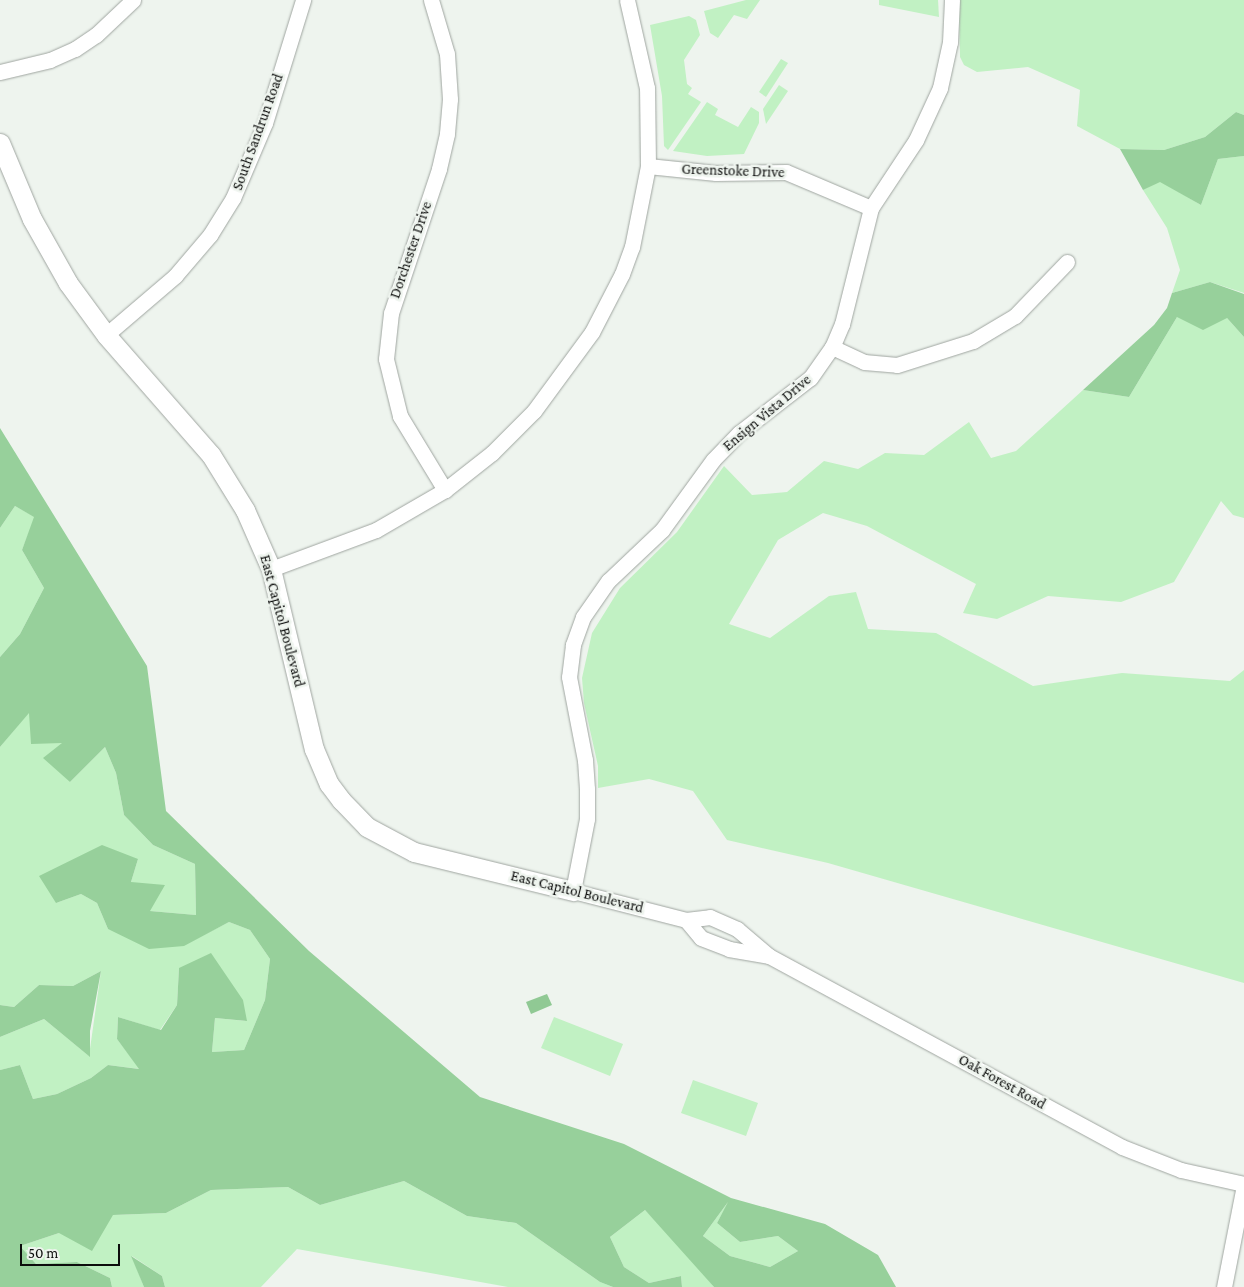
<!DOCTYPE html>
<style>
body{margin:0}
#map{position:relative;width:1244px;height:1287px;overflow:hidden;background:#eef4ee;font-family:"Crimson Pro",serif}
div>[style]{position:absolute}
.green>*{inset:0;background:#c1f1c3}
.forest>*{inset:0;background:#97d09b}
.water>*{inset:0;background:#90c994}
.roads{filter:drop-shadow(0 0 1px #9fa5a0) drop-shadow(0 0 1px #9fa5a0)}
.minor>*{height:15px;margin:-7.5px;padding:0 7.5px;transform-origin:7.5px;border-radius:7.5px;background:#fff}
.tertiary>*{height:19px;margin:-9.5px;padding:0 9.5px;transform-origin:9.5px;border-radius:9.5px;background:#fff}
span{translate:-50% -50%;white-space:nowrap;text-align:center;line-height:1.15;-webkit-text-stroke:5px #eef4ee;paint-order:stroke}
.street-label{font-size:15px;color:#0c0d0c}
.scale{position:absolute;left:20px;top:1244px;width:100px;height:22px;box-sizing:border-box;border:2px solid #0c0d0c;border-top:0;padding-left:6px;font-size:15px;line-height:18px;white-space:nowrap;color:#0c0d0c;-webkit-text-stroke:4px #eef4ee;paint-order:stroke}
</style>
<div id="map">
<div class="green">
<div style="clip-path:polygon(746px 0,760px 0,747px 19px,734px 15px,718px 38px,710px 33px,704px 11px)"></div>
<div style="clip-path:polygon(879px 0,938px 0,939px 17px,879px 5px)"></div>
<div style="clip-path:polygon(959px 0,1244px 0,1244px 115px,1236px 112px,1205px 137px,1164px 150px,1120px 149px,1077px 126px,1080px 90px,1028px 67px,977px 72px,964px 65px,960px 57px)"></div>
<div style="clip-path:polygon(689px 16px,696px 20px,700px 35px,684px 60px,687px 84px,692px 88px,688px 94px,701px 102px,668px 150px,664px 146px,662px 96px,650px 25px)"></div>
<div style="clip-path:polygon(781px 59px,788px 63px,766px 97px,759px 92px)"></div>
<div style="clip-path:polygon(779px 85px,788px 91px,766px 124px,763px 109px)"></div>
<div style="clip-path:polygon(707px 102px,718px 109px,715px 115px,738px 127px,751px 107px,759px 112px,759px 123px,744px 154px,707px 156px,673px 151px)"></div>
<div style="clip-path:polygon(1244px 156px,1244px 293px,1210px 282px,1172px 293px,1180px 270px,1167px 228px,1143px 190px,1160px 181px,1201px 205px,1218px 159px)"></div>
<div style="clip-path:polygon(1177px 317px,1227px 318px,1244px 337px,1244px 518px,1233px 515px,1221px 501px,1174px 582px,1121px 602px,1048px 596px,997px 619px,963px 613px,976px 584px,867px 526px,823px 513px,778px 540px,729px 624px,770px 638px,829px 596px,856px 592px,868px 629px,936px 633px,1033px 686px,1122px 673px,1230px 681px,1244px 670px,1244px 983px,828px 863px,727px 840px,693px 791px,649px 779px,598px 788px,598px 766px,584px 703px,582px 678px,592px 633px,620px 588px,677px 532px,724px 466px,752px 495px,787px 492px,824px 461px,858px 469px,885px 453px,924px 455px,969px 422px,991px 458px,1016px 451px,1083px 390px,1129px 397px)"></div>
<div style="clip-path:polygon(15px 506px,35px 517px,22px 550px,44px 588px,20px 634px,0 657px,0 528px)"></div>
<div style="clip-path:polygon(29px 712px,63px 742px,70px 782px,105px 747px,116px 773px,124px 815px,153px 845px,195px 864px,196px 915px,150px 911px,131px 882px,138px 859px,56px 903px,81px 894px,97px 903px,108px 929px,184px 945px,229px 922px,250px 930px,270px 959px,265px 1000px,244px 1050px,212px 1052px,215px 1018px,246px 1021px,179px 968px,177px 1005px,160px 1030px,118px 1017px,117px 1039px,140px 1069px,108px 1065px,91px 1078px,57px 1094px,33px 1099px,20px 1065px,0 1070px,0 1037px,44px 1019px,89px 1056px,101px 971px,73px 986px,39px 985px,14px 1007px,0 1005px,0 747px)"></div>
<div style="clip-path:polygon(554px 1017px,623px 1044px,610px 1076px,541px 1048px)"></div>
<div style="clip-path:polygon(693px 1080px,758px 1103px,746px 1136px,681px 1113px)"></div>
<div style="clip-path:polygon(404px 1181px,467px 1216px,516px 1223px,600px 1282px,613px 1287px,508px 1287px,297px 1249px,261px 1287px,165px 1287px,162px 1276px,132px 1256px,144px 1287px,112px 1287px,110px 1278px,77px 1262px,36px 1264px,20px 1246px,113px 1215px,166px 1213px,211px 1190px,288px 1187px,320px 1205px)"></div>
<div style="clip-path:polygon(731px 1198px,717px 1223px,740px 1242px,778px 1236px,798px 1251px,770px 1267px,730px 1256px,703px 1236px)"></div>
<div style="clip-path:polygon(645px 1210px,684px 1250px,714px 1287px,682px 1287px,681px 1276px,649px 1283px,624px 1267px,610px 1237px)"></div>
</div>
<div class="forest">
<div style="clip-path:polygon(1236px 112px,1244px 115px,1244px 156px,1218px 159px,1201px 205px,1160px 182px,1143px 190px,1120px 149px,1164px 150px,1205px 137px)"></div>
<div style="clip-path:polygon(1210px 282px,1244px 294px,1244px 337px,1227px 318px,1203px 330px,1177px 317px,1129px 397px,1083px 390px,1154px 325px,1167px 308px,1172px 293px)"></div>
<div style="clip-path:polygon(evenodd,0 428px,147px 666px,166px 811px,309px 951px,480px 1097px,624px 1144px,731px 1198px,825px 1224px,878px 1255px,896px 1287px,714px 1287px,645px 1210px,610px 1237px,624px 1267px,649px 1283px,681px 1276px,682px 1287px,613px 1287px,600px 1282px,516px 1223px,467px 1216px,404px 1181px,320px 1205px,288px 1187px,211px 1190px,166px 1213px,113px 1215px,92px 1251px,59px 1233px,20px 1246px,36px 1264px,77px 1262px,110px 1278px,112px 1287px,0 1287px,0 1070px,20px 1065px,33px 1099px,57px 1094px,91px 1078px,108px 1065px,139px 1069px,117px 1039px,118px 1017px,161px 1030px,177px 1005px,179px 968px,211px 953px,243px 1000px,247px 1021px,215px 1018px,212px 1052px,244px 1050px,265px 1000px,270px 959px,250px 930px,229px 922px,184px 946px,149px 949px,108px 929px,97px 903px,81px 894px,56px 903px,39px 876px,102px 845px,138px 859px,131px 882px,165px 885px,150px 911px,196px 915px,195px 864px,153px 845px,124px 815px,116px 773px,105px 747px,70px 782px,43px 758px,62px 743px,31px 744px,29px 713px,0 747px,0 657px,20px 634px,44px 588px,22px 550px,34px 517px,15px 506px,0 528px,0 428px,728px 1202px,717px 1223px,740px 1242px,778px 1236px,798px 1251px,770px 1267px,730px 1256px,703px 1236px,728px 1202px)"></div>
<div style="clip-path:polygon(101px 971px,90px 1031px,90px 1057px,44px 1019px,0 1037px,0 1005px,14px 1007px,39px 985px,73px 986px)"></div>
<div style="clip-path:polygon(131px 1256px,162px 1276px,165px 1287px,144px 1287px)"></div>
</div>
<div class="water">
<div style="clip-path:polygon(547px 994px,552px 1005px,531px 1014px,526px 1002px)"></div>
</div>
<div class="roads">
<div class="minor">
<div style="left:431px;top:0;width:56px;rotate:73.5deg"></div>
<div style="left:447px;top:54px;width:45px;rotate:86.2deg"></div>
<div style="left:450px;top:99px;width:35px;rotate:95deg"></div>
<div style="left:447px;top:134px;width:36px;rotate:103deg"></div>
<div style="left:439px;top:169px;width:152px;rotate:108.4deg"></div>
<div style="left:391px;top:313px;width:46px;rotate:96.2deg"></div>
<div style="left:386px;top:359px;width:59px;rotate:76.2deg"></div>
<div style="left:400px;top:416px;width:87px;rotate:58.7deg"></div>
<div style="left:952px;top:0;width:42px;rotate:92.7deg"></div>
<div style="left:950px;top:42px;width:47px;rotate:102.3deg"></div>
<div style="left:940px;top:88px;width:57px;rotate:114.8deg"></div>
<div style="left:916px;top:140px;width:82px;rotate:123.5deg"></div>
<div style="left:871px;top:208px;width:120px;rotate:104deg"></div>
<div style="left:842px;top:324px;width:25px;rotate:113deg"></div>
<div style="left:832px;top:347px;width:38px;rotate:125deg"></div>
<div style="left:810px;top:378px;width:90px;rotate:142.2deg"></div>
<div style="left:739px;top:433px;width:37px;rotate:134deg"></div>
<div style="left:713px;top:460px;width:87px;rotate:126.1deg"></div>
<div style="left:662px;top:530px;width:74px;rotate:136.6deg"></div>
<div style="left:608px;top:581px;width:44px;rotate:124.8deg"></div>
<div style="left:583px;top:617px;width:30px;rotate:110deg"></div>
<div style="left:573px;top:645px;width:32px;rotate:97deg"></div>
<div style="left:569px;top:677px;width:85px;rotate:79.1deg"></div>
<div style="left:585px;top:760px;width:29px;rotate:86deg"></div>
<div style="left:587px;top:789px;width:30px;rotate:90deg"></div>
<div style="left:587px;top:819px;width:73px;rotate:101deg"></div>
<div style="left:573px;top:891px;width:117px;rotate:14.4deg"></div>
<div style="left:686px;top:920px;width:24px;rotate:-7deg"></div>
<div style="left:710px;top:917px;width:30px;rotate:24deg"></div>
<div style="left:737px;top:929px;width:42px;rotate:40.2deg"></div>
<div style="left:769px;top:956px;width:401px;rotate:28.4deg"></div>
<div style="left:1122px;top:1147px;width:63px;rotate:21.3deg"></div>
<div style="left:1181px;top:1170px;width:65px;rotate:12.5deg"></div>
<div style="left:0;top:72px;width:51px;rotate:-13.5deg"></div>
<div style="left:50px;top:60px;width:27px;rotate:-24deg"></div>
<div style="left:75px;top:49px;width:25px;rotate:-34deg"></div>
<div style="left:96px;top:35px;width:51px;rotate:-43.4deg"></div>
<div style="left:648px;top:166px;width:68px;rotate:5.9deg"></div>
<div style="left:716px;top:173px;width:70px;rotate:-0.8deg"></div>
<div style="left:786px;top:172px;width:92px;rotate:23deg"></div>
<div style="left:106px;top:335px;width:91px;rotate:-40.5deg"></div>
<div style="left:175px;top:276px;width:54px;rotate:-49.5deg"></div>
<div style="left:210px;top:235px;width:44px;rotate:-58.1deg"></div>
<div style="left:233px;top:198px;width:82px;rotate:-66.9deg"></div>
<div style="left:265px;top:123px;width:129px;rotate:-72.8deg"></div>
<div style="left:832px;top:347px;width:35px;rotate:25deg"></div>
<div style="left:864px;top:362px;width:33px;rotate:5deg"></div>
<div style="left:897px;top:365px;width:80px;rotate:-17.5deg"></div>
<div style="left:973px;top:341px;width:49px;rotate:-30.8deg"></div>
<div style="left:1015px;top:316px;width:75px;rotate:-46.1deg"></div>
<div style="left:271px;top:569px;width:112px;rotate:-20.4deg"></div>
<div style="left:376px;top:530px;width:80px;rotate:-30.1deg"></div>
<div style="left:445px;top:490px;width:60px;rotate:-38.2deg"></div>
<div style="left:492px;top:453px;width:59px;rotate:-45deg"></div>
<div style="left:534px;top:411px;width:98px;rotate:-53.7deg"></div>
<div style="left:592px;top:332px;width:65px;rotate:-62.7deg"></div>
<div style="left:622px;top:274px;width:29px;rotate:-70deg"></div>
<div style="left:632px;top:247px;width:83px;rotate:-78.8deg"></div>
<div style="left:648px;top:166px;width:78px;rotate:-90.7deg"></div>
<div style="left:647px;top:88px;width:90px;rotate:-102.8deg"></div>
<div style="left:686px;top:920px;width:23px;rotate:50deg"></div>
<div style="left:701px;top:938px;width:30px;rotate:21deg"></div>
<div style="left:729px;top:949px;width:40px;rotate:10deg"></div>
<div style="left:1224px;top:1287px;width:104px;rotate:-78.9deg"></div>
</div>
<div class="tertiary">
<div style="left:0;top:143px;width:82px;rotate:67.2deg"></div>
<div style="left:32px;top:219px;width:73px;rotate:60.6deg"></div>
<div style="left:68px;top:283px;width:64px;rotate:53.8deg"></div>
<div style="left:106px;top:335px;width:159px;rotate:48.8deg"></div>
<div style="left:211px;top:455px;width:65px;rotate:58.3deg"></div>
<div style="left:245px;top:510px;width:64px;rotate:66.2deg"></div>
<div style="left:271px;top:569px;width:185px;rotate:76.6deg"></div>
<div style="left:314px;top:749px;width:38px;rotate:67deg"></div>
<div style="left:329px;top:784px;width:20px;rotate:53deg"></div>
<div style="left:341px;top:800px;width:37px;rotate:46deg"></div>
<div style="left:367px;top:827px;width:53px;rotate:28deg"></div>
<div style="left:414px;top:852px;width:164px;rotate:13.8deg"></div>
</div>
</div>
<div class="street-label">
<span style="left:258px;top:132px;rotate:-70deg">South Sandrun Road</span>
<span style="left:733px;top:171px;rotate:2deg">Greenstoke Drive</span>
<span style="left:411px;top:250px;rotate:-71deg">Dorchester Drive</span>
<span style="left:767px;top:413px;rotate:-40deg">Ensign Vista Drive</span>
<span style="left:282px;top:621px;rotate:75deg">East Capitol Boulevard</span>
<span style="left:577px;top:892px;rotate:14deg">East Capitol Boulevard</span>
<span style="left:1002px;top:1082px;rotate:29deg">Oak Forest Road</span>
</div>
<div class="scale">50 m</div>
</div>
